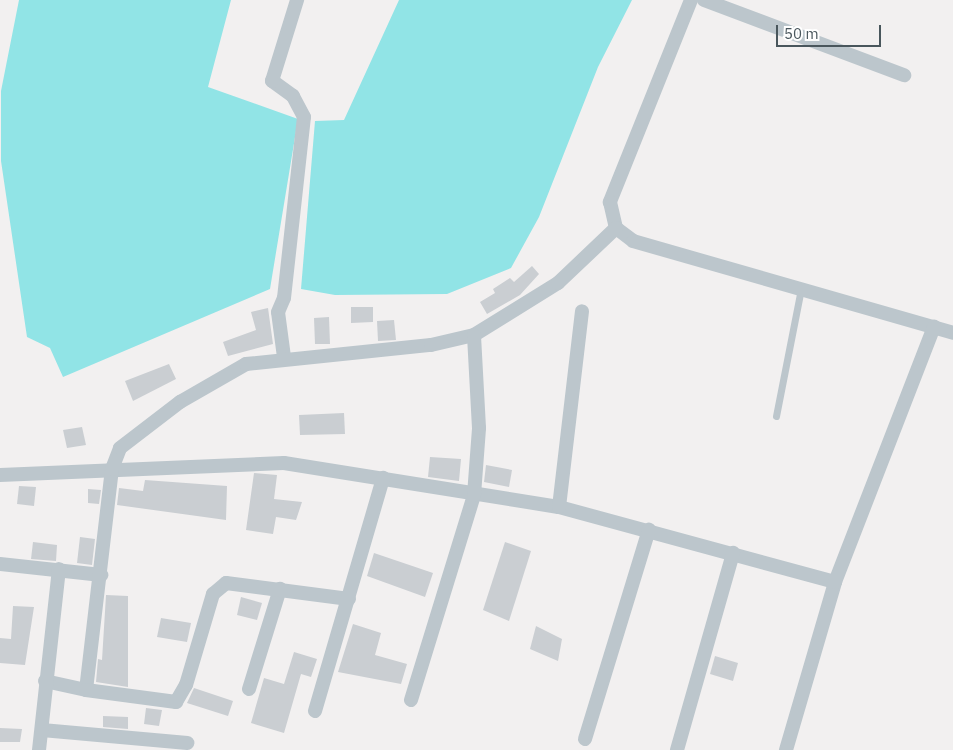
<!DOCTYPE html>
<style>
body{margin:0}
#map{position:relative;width:953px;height:750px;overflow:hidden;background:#f2f0f0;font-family:"IBM Plex Sans",sans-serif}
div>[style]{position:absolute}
.water>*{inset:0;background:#91e4e6}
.building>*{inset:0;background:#caced2}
.service>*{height:7px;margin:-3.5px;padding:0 3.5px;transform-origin:3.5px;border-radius:3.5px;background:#bcc6cc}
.minor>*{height:14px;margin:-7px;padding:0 7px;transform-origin:7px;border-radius:7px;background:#bcc6cc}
span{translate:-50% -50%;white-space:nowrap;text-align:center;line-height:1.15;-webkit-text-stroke:4.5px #fff;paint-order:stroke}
.scale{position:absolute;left:776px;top:25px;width:105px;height:22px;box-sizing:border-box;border:2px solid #49565c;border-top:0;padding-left:6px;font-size:15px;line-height:18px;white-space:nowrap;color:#49565c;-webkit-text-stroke:4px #fff;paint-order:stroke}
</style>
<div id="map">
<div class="water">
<div style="clip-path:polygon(19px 0,231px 0,208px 87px,298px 119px,270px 289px,63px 377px,50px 348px,27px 337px,1px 161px,1px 91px)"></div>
<div style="clip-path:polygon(399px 0,632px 0,598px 67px,539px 217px,511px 268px,447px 294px,335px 295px,301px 289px,315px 121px,344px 120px)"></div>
</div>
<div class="building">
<div style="clip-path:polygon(532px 266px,539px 274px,520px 295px,487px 314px,480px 302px,495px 293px,493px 289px,510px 278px,514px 282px)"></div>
<div style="clip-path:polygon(351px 307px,373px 307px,373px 322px,351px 323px)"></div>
<div style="clip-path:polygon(268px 308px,273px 344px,228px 356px,223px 342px,256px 330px,251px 312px)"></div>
<div style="clip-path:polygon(329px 317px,330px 344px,315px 344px,314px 318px)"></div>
<div style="clip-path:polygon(394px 320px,396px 340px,378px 341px,377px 321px)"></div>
<div style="clip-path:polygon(169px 364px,176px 379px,133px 401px,125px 381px)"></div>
<div style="clip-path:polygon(344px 413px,345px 434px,300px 435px,299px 415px)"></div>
<div style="clip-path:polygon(82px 427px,86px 445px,67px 448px,63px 430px)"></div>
<div style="clip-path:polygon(430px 457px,461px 459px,459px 481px,428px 477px)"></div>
<div style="clip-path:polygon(486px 465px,512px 470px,509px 487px,484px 482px)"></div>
<div style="clip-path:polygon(254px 473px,277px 475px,274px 499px,302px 502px,296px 520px,276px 517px,273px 534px,246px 530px)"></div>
<div style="clip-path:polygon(145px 480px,227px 486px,226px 520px,117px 505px,119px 488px,143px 491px)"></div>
<div style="clip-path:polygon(19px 486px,36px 487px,34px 506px,17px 504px)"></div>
<div style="clip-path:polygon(88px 489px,101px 490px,99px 504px,88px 503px)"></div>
<div style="clip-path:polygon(80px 537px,95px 539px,92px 565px,77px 563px)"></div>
<div style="clip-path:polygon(33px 542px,57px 545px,56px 561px,31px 559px)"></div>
<div style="clip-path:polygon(505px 542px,531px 551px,509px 621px,483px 610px)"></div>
<div style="clip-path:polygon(374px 553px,433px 573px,425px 597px,367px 576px)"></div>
<div style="clip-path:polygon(106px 595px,128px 596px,128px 687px,96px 682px,98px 659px,102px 660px)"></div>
<div style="clip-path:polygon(241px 597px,262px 603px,257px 620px,237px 615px)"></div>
<div style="clip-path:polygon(13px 606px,34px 607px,25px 665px,0 663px,0 638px,11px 639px)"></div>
<div style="clip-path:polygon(161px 618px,191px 623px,187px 642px,157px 637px)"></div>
<div style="clip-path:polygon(353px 624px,381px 633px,375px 655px,407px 664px,401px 684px,338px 672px)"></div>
<div style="clip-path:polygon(536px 626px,562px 639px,558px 661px,530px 649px)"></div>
<div style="clip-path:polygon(294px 652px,317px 659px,311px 677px,301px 674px,284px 733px,251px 723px,264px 678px,284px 684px)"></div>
<div style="clip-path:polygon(715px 656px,738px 663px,733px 681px,710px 674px)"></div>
<div style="clip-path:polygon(194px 688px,233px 701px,228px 716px,187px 703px)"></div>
<div style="clip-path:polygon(146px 708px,162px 710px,159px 726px,144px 724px)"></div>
<div style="clip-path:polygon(103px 716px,128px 717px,128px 729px,103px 727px)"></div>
<div style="clip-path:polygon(0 728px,22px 729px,20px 742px,0 742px)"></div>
</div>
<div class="service">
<div style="left:776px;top:416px;width:129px;rotate:-78.9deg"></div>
</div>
<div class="minor">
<div style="left:691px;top:0;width:218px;rotate:111.9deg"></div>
<div style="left:610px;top:202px;width:27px;rotate:77deg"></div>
<div style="left:616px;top:228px;width:21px;rotate:37deg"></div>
<div style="left:633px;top:241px;width:333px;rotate:16deg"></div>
<div style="left:704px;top:0;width:214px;rotate:20.6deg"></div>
<div style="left:284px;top:357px;width:45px;rotate:-97.6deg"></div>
<div style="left:278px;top:312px;width:15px;rotate:-67deg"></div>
<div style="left:284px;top:298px;width:182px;rotate:-83.7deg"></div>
<div style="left:304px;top:117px;width:24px;rotate:-118deg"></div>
<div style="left:293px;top:96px;width:26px;rotate:-144deg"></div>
<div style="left:272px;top:81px;width:85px;rotate:-72.8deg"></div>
<div style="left:0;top:475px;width:284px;rotate:-2.4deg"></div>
<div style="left:284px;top:463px;width:278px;rotate:9.1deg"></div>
<div style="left:559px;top:507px;width:286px;rotate:15.2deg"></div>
<div style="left:559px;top:507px;width:197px;rotate:-83.3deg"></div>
<div style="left:0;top:564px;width:102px;rotate:6.2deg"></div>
<div style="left:45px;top:681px;width:42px;rotate:12.4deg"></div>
<div style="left:86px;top:690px;width:223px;rotate:-83.3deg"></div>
<div style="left:112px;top:469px;width:22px;rotate:-69deg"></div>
<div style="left:120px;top:448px;width:76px;rotate:-37.5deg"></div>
<div style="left:180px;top:402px;width:76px;rotate:-29.9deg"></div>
<div style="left:246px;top:364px;width:186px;rotate:-5.9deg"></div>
<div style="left:431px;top:345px;width:44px;rotate:-13.1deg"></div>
<div style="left:474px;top:335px;width:99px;rotate:-31.8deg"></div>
<div style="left:558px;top:283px;width:80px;rotate:-43.5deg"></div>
<div style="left:249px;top:689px;width:105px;rotate:-72.8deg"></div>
<div style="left:86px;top:690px;width:91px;rotate:7.6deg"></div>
<div style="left:176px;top:702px;width:20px;rotate:-60deg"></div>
<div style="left:186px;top:685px;width:95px;rotate:-73.5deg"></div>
<div style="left:213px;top:594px;width:17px;rotate:-40deg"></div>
<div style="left:226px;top:583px;width:124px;rotate:7.4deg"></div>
<div style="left:411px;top:700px;width:214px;rotate:-72.9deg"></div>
<div style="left:474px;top:495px;width:67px;rotate:-85.7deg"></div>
<div style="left:479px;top:428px;width:93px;rotate:-93.1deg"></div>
<div style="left:315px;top:711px;width:243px;rotate:-73.7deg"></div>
<div style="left:42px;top:730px;width:146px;rotate:5.1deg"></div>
<div style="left:585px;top:739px;width:219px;rotate:-73deg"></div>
<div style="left:39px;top:750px;width:182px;rotate:-83.7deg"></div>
<div style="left:677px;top:750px;width:205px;rotate:-74.1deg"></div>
<div style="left:786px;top:750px;width:175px;rotate:-73.7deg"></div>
<div style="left:835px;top:582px;width:274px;rotate:-68.8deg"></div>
</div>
<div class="scale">50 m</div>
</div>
